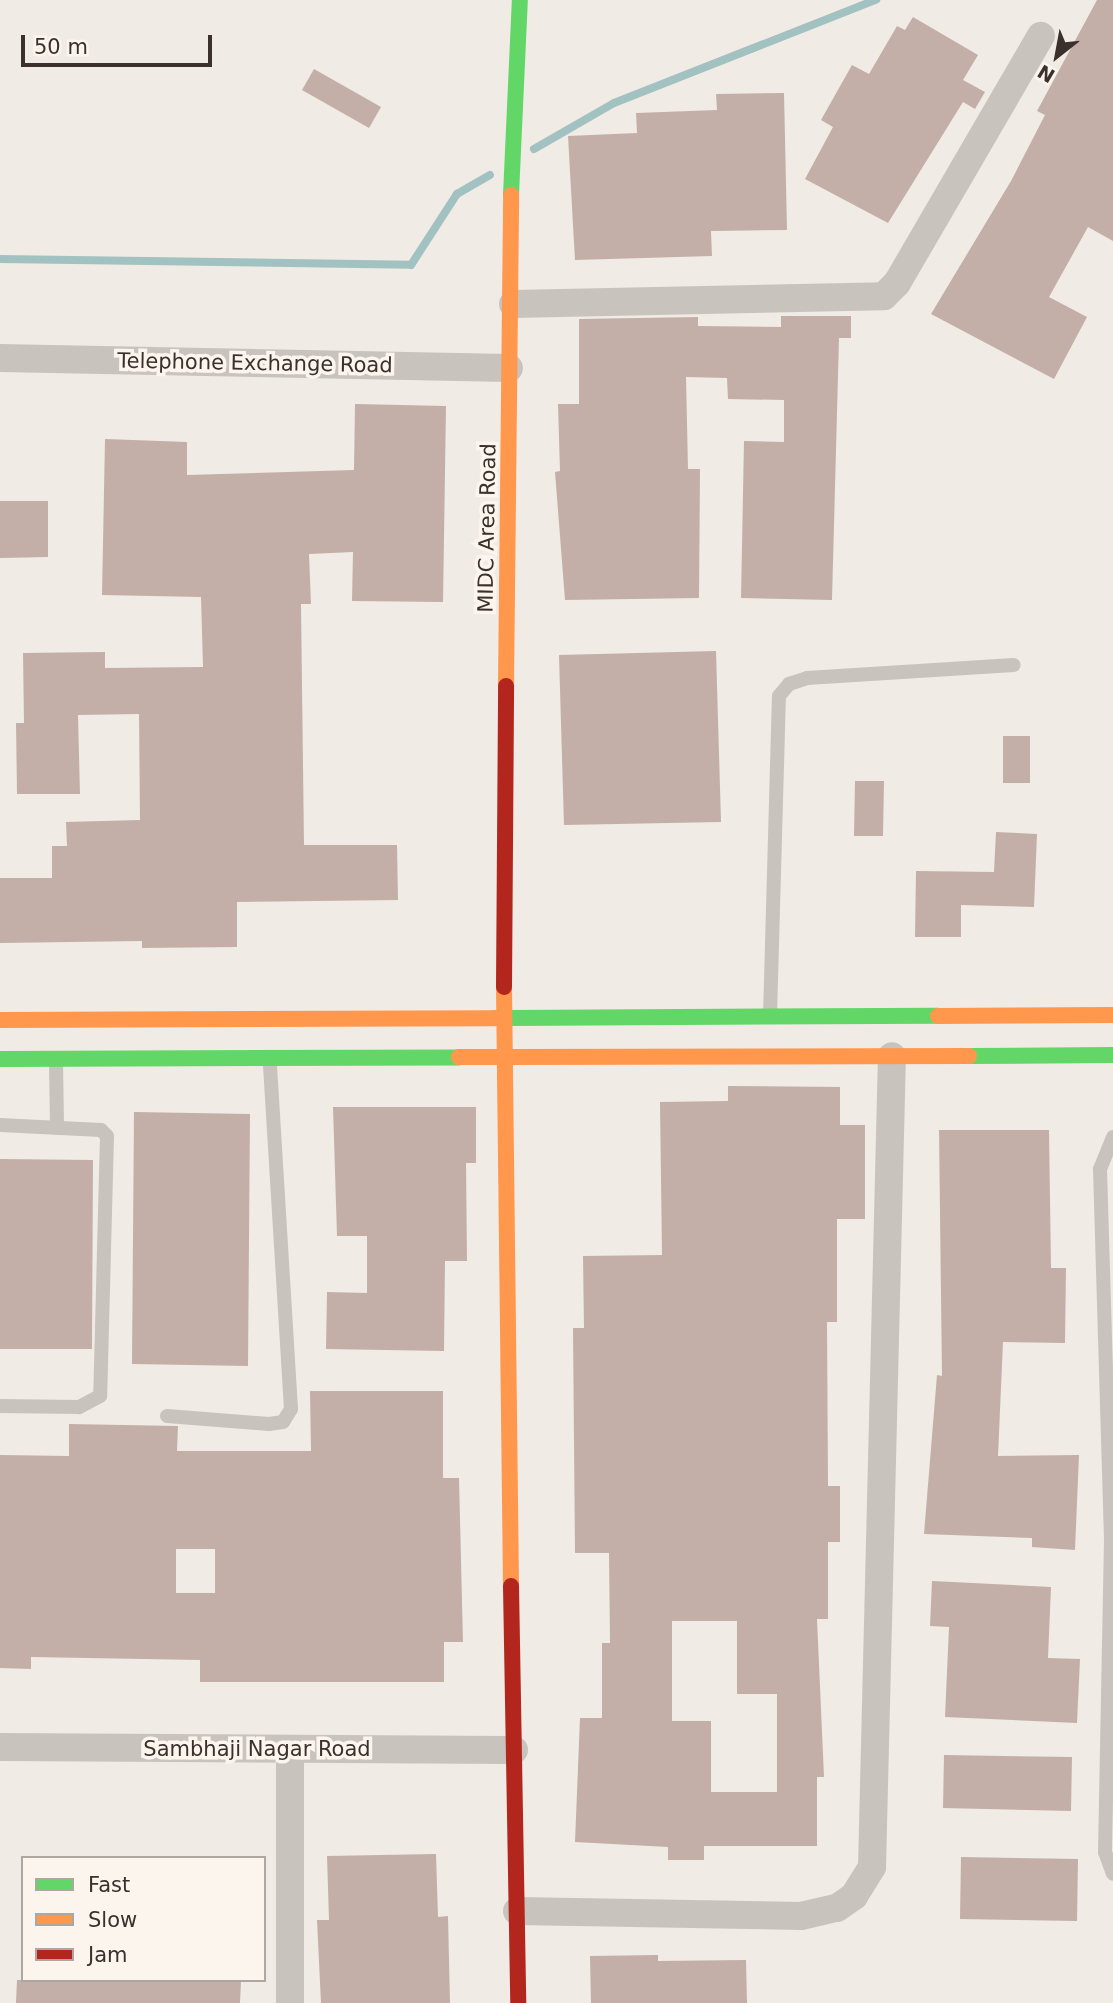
<!DOCTYPE html>
<style>
body{margin:0}
#map{position:relative;width:1113px;height:2003px;overflow:hidden;background:#f0ebe5;font-family:"DejaVu Sans",sans-serif}
div>[style]{position:absolute}
.stream>*{height:8px;margin:-4px;padding:0 4px;transform-origin:4px;border-radius:4px;background:#a1c2c1}
.building>*{inset:0;background:#c3afa7}
.lane>*{height:14px;margin:-7px;padding:0 7px;transform-origin:7px;border-radius:7px;background:#c9c3be}
.street>*{height:28px;margin:-14px;padding:0 14px;transform-origin:14px;border-radius:14px;background:#c9c3be}
.fast>*{height:16px;margin:-8px;padding:0 8px;transform-origin:8px;border-radius:8px;background:#63d668}
.slow>*{height:16px;margin:-8px;padding:0 8px;transform-origin:8px;border-radius:8px;background:#ff974d}
.jam>*{height:16px;margin:-8px;padding:0 8px;transform-origin:8px;border-radius:8px;background:#b3261e}
span{translate:-50% -50%;white-space:nowrap;text-align:center;line-height:1.15;-webkit-text-stroke:7px #fbf5ee;paint-order:stroke}
.street-label{font-size:21px;color:#3b302b}
.legend{position:absolute;left:21px;top:1856px;width:245px;height:126px;box-sizing:border-box;background:#fbf5ee;border:2px solid #aea6a0;margin:0;padding:9px 12px;list-style:none;font-size:21px;color:#3b302b}
.legend li{display:flex;align-items:center;gap:14px;height:35px}
.legend b{width:35px;border:2px solid #aea6a0}
.north{position:absolute;left:1022px;top:21px;width:70px;height:70px;-webkit-text-stroke:5px #fbf5ee;paint-order:stroke;rotate:211deg;font-size:19px;font-weight:700;line-height:28px;text-align:center;color:#3b302b}
.north::after{content:'';display:block;margin:auto;width:24px;height:32px;background:#3b302b;clip-path:polygon(50% 0,100% 100%,50% 72%,0 100%)}
.scale{position:absolute;left:21px;top:35px;width:191px;height:32px;box-sizing:border-box;border:4px solid #3b302b;border-top:0;padding-left:9px;font-size:21px;line-height:24px;white-space:nowrap;color:#3b302b;-webkit-text-stroke:5px #fbf5ee;paint-order:stroke}
</style>
<div id="map">
<div class="stream">
<div style="left:534px;top:149px;width:92px;rotate:-29.9deg"></div>
<div style="left:614px;top:103px;width:282px;rotate:-21.5deg"></div>
<div style="left:0;top:259px;width:411px;rotate:0.8deg"></div>
<div style="left:411px;top:265px;width:85px;rotate:-57.1deg"></div>
<div style="left:457px;top:194px;width:38px;rotate:-30deg"></div>
</div>
<div class="building">
<div style="clip-path:polygon(1097px 0,1113px 0,1113px 241px,1088px 227px,1049px 297px,1087px 317px,1054px 379px,931px 314px,1011px 181px,1045px 115px,1037px 111px)"></div>
<div style="clip-path:polygon(913px 17px,978px 55px,963px 80px,985px 92px,975px 109px,963px 102px,888px 223px,805px 179px,833px 127px,821px 120px,852px 65px,869px 74px,897px 26px,905px 30px)"></div>
<div style="clip-path:polygon(314px 69px,381px 107px,369px 128px,302px 90px)"></div>
<div style="clip-path:polygon(784px 93px,787px 230px,711px 231px,712px 256px,575px 260px,568px 136px,637px 133px,636px 113px,717px 110px,716px 94px)"></div>
<div style="clip-path:polygon(781px 316px,851px 316px,851px 338px,839px 338px,832px 600px,741px 598px,744px 441px,784px 442px,784px 400px,728px 399px,727px 378px,686px 377px,688px 469px,700px 469px,699px 598px,565px 600px,555px 472px,560px 471px,558px 404px,579px 404px,579px 319px,698px 317px,698px 326px,781px 327px)"></div>
<div style="clip-path:polygon(355px 404px,446px 406px,443px 602px,352px 601px,353px 552px,309px 554px,311px 604px,301px 604px,304px 845px,397px 845px,398px 900px,237px 902px,237px 947px,142px 948px,142px 941px,0 943px,0 878px,52px 878px,52px 846px,67px 846px,66px 822px,140px 820px,139px 714px,78px 715px,80px 794px,17px 794px,16px 723px,24px 723px,23px 653px,105px 652px,105px 668px,203px 667px,201px 597px,102px 595px,105px 439px,187px 442px,187px 475px,354px 470px)"></div>
<div style="clip-path:polygon(0 501px,48px 501px,48px 557px,0 558px)"></div>
<div style="clip-path:polygon(716px 651px,721px 822px,564px 825px,559px 655px)"></div>
<div style="clip-path:polygon(1003px 736px,1030px 736px,1030px 783px,1003px 783px)"></div>
<div style="clip-path:polygon(855px 781px,884px 781px,883px 836px,854px 836px)"></div>
<div style="clip-path:polygon(996px 832px,1037px 834px,1034px 907px,961px 905px,961px 937px,915px 937px,916px 871px,994px 872px)"></div>
<div style="clip-path:polygon(evenodd,728px 1086px,840px 1087px,840px 1125px,865px 1125px,865px 1219px,837px 1219px,837px 1322px,827px 1322px,828px 1486px,840px 1486px,840px 1542px,828px 1542px,828px 1619px,817px 1619px,824px 1777px,817px 1777px,817px 1846px,704px 1846px,704px 1860px,668px 1860px,668px 1847px,575px 1842px,580px 1718px,602px 1718px,602px 1643px,610px 1643px,609px 1553px,575px 1553px,573px 1328px,584px 1328px,583px 1256px,662px 1255px,660px 1102px,728px 1101px,728px 1086px,672px 1621px,737px 1621px,737px 1694px,777px 1694px,777px 1792px,711px 1792px,711px 1721px,672px 1721px,672px 1621px)"></div>
<div style="clip-path:polygon(333px 1107px,476px 1107px,476px 1163px,466px 1163px,467px 1261px,445px 1261px,444px 1351px,326px 1349px,327px 1292px,367px 1293px,367px 1236px,337px 1236px)"></div>
<div style="clip-path:polygon(134px 1112px,250px 1114px,248px 1366px,132px 1364px)"></div>
<div style="clip-path:polygon(939px 1130px,1049px 1130px,1051px 1268px,1066px 1268px,1065px 1343px,1003px 1342px,998px 1456px,1079px 1455px,1075px 1550px,1032px 1547px,1032px 1538px,924px 1534px,937px 1375px,942px 1376px)"></div>
<div style="clip-path:polygon(0 1159px,93px 1160px,92px 1349px,0 1349px)"></div>
<div style="clip-path:polygon(evenodd,310px 1391px,443px 1391px,443px 1478px,459px 1478px,463px 1642px,444px 1642px,444px 1682px,200px 1682px,200px 1660px,31px 1657px,31px 1669px,0 1668px,0 1455px,69px 1456px,69px 1424px,178px 1426px,177px 1451px,311px 1451px,310px 1391px,176px 1549px,215px 1549px,215px 1593px,176px 1593px,176px 1549px)"></div>
<div style="clip-path:polygon(932px 1581px,1051px 1587px,1048px 1658px,1080px 1659px,1077px 1723px,945px 1717px,949px 1627px,930px 1626px)"></div>
<div style="clip-path:polygon(944px 1755px,1072px 1757px,1071px 1811px,943px 1808px)"></div>
<div style="clip-path:polygon(436px 1854px,438px 1917px,448px 1916px,450px 2003px,321px 2003px,317px 1920px,329px 1920px,327px 1856px)"></div>
<div style="clip-path:polygon(961px 1857px,1078px 1859px,1077px 1921px,960px 1919px)"></div>
<div style="clip-path:polygon(658px 1955px,658px 1961px,746px 1960px,747px 2003px,591px 2003px,590px 1956px)"></div>
<div style="clip-path:polygon(17px 1980px,241px 1980px,240px 2003px,16px 2003px)"></div>
</div>
<div class="lane">
<div style="left:770px;top:1016px;width:320px;rotate:-88.4deg"></div>
<div style="left:779px;top:696px;width:16px;rotate:-50deg"></div>
<div style="left:789px;top:684px;width:19px;rotate:-18deg"></div>
<div style="left:807px;top:678px;width:207px;rotate:-3.6deg"></div>
<div style="left:56px;top:1062px;width:66px;rotate:89.1deg"></div>
<div style="left:0;top:1125px;width:101px;rotate:2.8deg"></div>
<div style="left:101px;top:1130px;width:8px;rotate:45deg"></div>
<div style="left:107px;top:1136px;width:260px;rotate:91.5deg"></div>
<div style="left:100px;top:1396px;width:24px;rotate:152deg"></div>
<div style="left:79px;top:1407px;width:79px;rotate:-179.3deg"></div>
<div style="left:1113px;top:1137px;width:35px;rotate:112deg"></div>
<div style="left:1100px;top:1169px;width:371px;rotate:88.3deg"></div>
<div style="left:1111px;top:1540px;width:312px;rotate:91.1deg"></div>
<div style="left:1105px;top:1852px;width:23px;rotate:70deg"></div>
<div style="left:167px;top:1416px;width:102px;rotate:4.5deg"></div>
<div style="left:269px;top:1424px;width:14px;rotate:-8deg"></div>
<div style="left:283px;top:1422px;width:15px;rotate:-58deg"></div>
<div style="left:291px;top:1409px;width:349px;rotate:-93.5deg"></div>
</div>
<div class="street">
<div style="left:513px;top:304px;width:371px;rotate:-1.2deg"></div>
<div style="left:884px;top:296px;width:18px;rotate:-45deg"></div>
<div style="left:897px;top:283px;width:286px;rotate:-59.8deg"></div>
<div style="left:0;top:358px;width:509px;rotate:1.13deg"></div>
<div style="left:0;top:1747px;width:514px;rotate:0.33deg"></div>
<div style="left:290px;top:1749px;width:254px;rotate:90deg"></div>
<div style="left:517px;top:1911px;width:284px;rotate:1deg"></div>
<div style="left:801px;top:1916px;width:37px;rotate:-13deg"></div>
<div style="left:837px;top:1908px;width:21px;rotate:-35deg"></div>
<div style="left:854px;top:1896px;width:34px;rotate:-58deg"></div>
<div style="left:872px;top:1867px;width:811px;rotate:-88.59deg"></div>
</div>
<div class="fast">
<div style="left:511px;top:195px;width:195px;rotate:-87.4deg"></div>
<div style="left:495px;top:1018px;width:443px;rotate:-0.3deg"></div>
<div style="left:969px;top:1056px;width:144px;rotate:-0.4deg"></div>
<div style="left:0;top:1059px;width:459px;rotate:-0.2deg"></div>
</div>
<div class="slow">
<div style="left:506px;top:686px;width:491px;rotate:-89.4deg"></div>
<div style="left:504px;top:987px;width:599px;rotate:89.33deg"></div>
<div style="left:938px;top:1016px;width:175px;rotate:-0.3deg"></div>
<div style="left:0;top:1020px;width:495px;rotate:-0.2deg"></div>
<div style="left:459px;top:1057px;width:510px;rotate:-0.11deg"></div>
</div>
<div class="jam">
<div style="left:504px;top:987px;width:301px;rotate:-89.6deg"></div>
<div style="left:511px;top:1586px;width:417px;rotate:89deg"></div>
</div>
<div class="street-label">
<span style="left:255px;top:363px;rotate:1deg">Telephone Exchange Road</span>
<span style="left:487px;top:528px;rotate:-89deg">MIDC Area Road</span>
<span style="left:257px;top:1749px">Sambhaji Nagar Road</span>
</div>
<ul class="legend">
<li><b style="height:9px;background:#63d668"></b>Fast</li>
<li><b style="height:9px;background:#ff974d"></b>Slow</li>
<li><b style="height:9px;background:#b3261e"></b>Jam</li>
</ul>
<div class="north">N</div>
<div class="scale">50 m</div>
</div>
